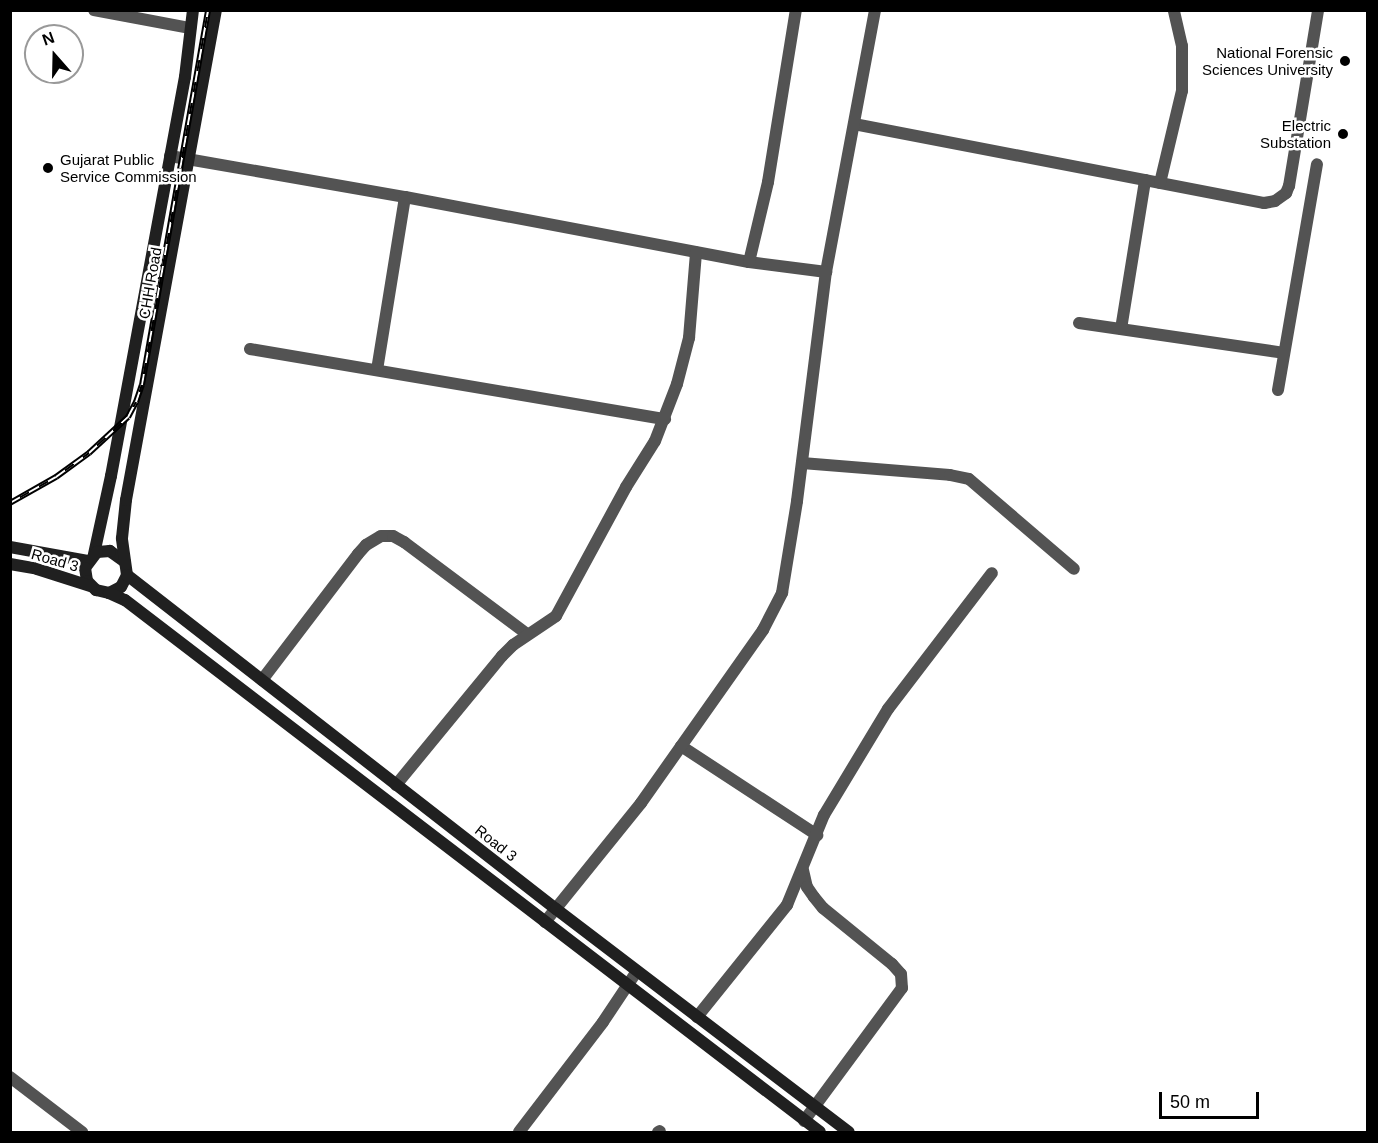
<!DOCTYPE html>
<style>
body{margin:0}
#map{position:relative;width:1378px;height:1143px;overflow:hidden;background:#fff;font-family:Arial,sans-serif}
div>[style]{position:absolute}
.street>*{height:12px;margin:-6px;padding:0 6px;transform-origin:6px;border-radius:6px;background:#535353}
.secondary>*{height:12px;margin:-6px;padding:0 6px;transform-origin:6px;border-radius:6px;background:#202020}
.rail>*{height:6px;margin-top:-3px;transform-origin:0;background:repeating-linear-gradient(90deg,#fff 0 11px,#000 0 22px);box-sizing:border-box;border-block:2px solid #000}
.dots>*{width:16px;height:16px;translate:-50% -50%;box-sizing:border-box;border:3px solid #fff;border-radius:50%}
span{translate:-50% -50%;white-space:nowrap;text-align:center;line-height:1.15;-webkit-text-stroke:5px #fff;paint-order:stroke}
.poi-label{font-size:15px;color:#000}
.right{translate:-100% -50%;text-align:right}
.left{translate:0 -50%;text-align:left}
.street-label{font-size:15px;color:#000}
.frame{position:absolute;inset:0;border:12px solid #000;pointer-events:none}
.north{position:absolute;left:24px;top:24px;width:60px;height:60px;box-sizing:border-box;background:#fff;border:2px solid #999;border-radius:50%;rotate:340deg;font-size:16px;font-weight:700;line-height:24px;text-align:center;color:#000}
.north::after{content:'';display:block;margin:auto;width:21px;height:27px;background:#000;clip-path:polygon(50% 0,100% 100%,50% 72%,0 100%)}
.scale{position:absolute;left:1159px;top:1092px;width:100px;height:27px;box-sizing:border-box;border:3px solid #000;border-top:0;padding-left:8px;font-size:18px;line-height:21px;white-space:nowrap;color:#000;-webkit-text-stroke:4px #fff;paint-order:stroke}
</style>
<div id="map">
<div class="street">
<div style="left:94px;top:10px;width:98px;rotate:10.6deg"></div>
<div style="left:854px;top:124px;width:418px;rotate:10.9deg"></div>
<div style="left:1264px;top:203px;width:11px;rotate:-10deg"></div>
<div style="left:1275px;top:201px;width:14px;rotate:-36deg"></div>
<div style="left:1286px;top:193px;width:8px;rotate:-67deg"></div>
<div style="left:1289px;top:186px;width:178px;rotate:-80.6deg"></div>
<div style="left:170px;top:156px;width:239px;rotate:9.9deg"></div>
<div style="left:405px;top:197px;width:350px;rotate:10.7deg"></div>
<div style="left:749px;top:262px;width:78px;rotate:7.4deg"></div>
<div style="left:826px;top:272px;width:267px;rotate:-79.4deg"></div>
<div style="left:1160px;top:183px;width:95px;rotate:-76.6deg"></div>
<div style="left:1182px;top:91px;width:45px;rotate:-90deg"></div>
<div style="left:1182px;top:46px;width:37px;rotate:-103deg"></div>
<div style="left:749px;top:262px;width:82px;rotate:-76.6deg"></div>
<div style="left:768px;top:182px;width:174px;rotate:-80.8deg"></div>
<div style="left:1079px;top:323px;width:207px;rotate:8.3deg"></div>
<div style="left:1121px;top:329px;width:151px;rotate:-80.8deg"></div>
<div style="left:250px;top:349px;width:421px;rotate:9.6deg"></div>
<div style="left:377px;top:370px;width:175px;rotate:-80.8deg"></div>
<div style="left:1278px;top:390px;width:229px;rotate:-80.2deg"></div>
<div style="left:802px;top:463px;width:148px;rotate:4.6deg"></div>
<div style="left:950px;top:475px;width:19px;rotate:12deg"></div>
<div style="left:969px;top:479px;width:138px;rotate:40.6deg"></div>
<div style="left:262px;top:680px;width:158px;rotate:-52.7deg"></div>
<div style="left:358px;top:554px;width:12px;rotate:-48deg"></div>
<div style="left:366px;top:545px;width:17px;rotate:-31deg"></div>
<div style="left:381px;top:536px;width:12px"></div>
<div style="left:393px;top:536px;width:13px;rotate:29deg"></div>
<div style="left:404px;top:542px;width:154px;rotate:36.8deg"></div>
<div style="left:681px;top:746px;width:163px;rotate:33.2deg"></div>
<div style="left:396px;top:785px;width:167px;rotate:-50.6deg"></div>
<div style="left:502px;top:656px;width:16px;rotate:-45deg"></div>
<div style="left:513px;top:645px;width:52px;rotate:-34deg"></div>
<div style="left:556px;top:616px;width:147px;rotate:-61.5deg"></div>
<div style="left:626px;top:487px;width:54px;rotate:-57.8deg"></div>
<div style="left:655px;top:441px;width:61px;rotate:-68.9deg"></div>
<div style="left:677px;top:384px;width:48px;rotate:-75.4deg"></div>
<div style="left:689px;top:338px;width:86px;rotate:-85.3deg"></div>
<div style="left:803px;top:870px;width:17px;rotate:77deg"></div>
<div style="left:807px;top:887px;width:12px;rotate:55deg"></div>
<div style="left:814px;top:897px;width:14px;rotate:51deg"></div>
<div style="left:823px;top:908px;width:89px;rotate:39.1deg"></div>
<div style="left:892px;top:964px;width:13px;rotate:48deg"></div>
<div style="left:901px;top:974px;width:14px;rotate:86deg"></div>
<div style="left:902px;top:988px;width:165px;rotate:126.4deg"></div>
<div style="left:545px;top:922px;width:153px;rotate:-51.1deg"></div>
<div style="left:641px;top:803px;width:212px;rotate:-54.8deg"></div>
<div style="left:763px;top:630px;width:42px;rotate:-62.8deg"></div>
<div style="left:782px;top:593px;width:93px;rotate:-80.7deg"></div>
<div style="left:797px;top:501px;width:231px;rotate:-82.8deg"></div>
<div style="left:697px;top:1017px;width:144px;rotate:-51.2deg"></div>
<div style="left:787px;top:905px;width:97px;rotate:-67.7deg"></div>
<div style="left:824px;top:815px;width:124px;rotate:-58.9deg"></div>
<div style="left:888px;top:709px;width:171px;rotate:-52.6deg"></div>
<div style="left:10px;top:1077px;width:91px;rotate:37.4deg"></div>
<div style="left:519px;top:1132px;width:138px;rotate:-52.6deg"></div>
<div style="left:603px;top:1022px;width:61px;rotate:-56.3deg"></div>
<div style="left:658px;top:1132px;width:2px;rotate:-27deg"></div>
</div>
<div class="secondary">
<div style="left:10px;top:547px;width:79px;rotate:10.2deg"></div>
<div style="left:94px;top:554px;width:80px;rotate:-77.7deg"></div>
<div style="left:111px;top:476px;width:406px;rotate:-79.5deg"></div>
<div style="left:185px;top:77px;width:67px;rotate:-83.2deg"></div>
<div style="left:125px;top:562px;width:19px;rotate:-144deg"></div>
<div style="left:110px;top:551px;width:13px;rotate:176deg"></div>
<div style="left:97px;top:552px;width:20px;rotate:127deg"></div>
<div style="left:85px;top:568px;width:13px;rotate:81deg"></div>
<div style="left:87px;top:581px;width:13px;rotate:45deg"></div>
<div style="left:96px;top:590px;width:13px;rotate:13deg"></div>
<div style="left:109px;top:593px;width:13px;rotate:-27deg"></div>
<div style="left:121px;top:587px;width:13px;rotate:-63deg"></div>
<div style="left:127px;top:575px;width:37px;rotate:-98deg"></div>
<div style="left:122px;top:538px;width:38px;rotate:-84deg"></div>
<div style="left:126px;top:500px;width:498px;rotate:-79.6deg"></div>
<div style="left:10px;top:564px;width:27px;rotate:10deg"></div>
<div style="left:37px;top:569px;width:56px;rotate:17.8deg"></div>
<div style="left:127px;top:575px;width:544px;rotate:37.9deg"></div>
<div style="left:556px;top:909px;width:368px;rotate:37.3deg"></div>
<div style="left:109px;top:593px;width:17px;rotate:24deg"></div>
<div style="left:125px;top:600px;width:875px;rotate:37.43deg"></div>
</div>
<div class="rail">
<div style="left:10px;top:503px;width:53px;rotate:-29.5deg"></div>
<div style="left:56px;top:477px;width:41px;rotate:-36deg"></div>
<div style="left:89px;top:453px;width:53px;rotate:-42.7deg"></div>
<div style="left:128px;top:417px;width:17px;rotate:-62deg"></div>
<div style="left:136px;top:402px;width:18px;rotate:-71deg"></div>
<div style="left:142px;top:385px;width:381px;rotate:-80deg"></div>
</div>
<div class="dots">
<div style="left:1345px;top:61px;background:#000"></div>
<div style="left:1343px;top:134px;background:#000"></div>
<div style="left:48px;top:168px;background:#000"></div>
</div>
<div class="poi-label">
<span class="right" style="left:1333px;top:61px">National Forensic<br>Sciences University</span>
<span class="right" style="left:1331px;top:134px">Electric<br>Substation</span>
<span class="left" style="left:60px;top:168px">Gujarat Public<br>Service Commission</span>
</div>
<div class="street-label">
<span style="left:150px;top:283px;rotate:-80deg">CHH Road</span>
<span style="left:55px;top:560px;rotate:16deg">Road 3</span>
<span style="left:496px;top:843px;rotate:38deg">Road 3</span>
</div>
<div class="frame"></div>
<div class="north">N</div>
<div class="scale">50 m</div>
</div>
